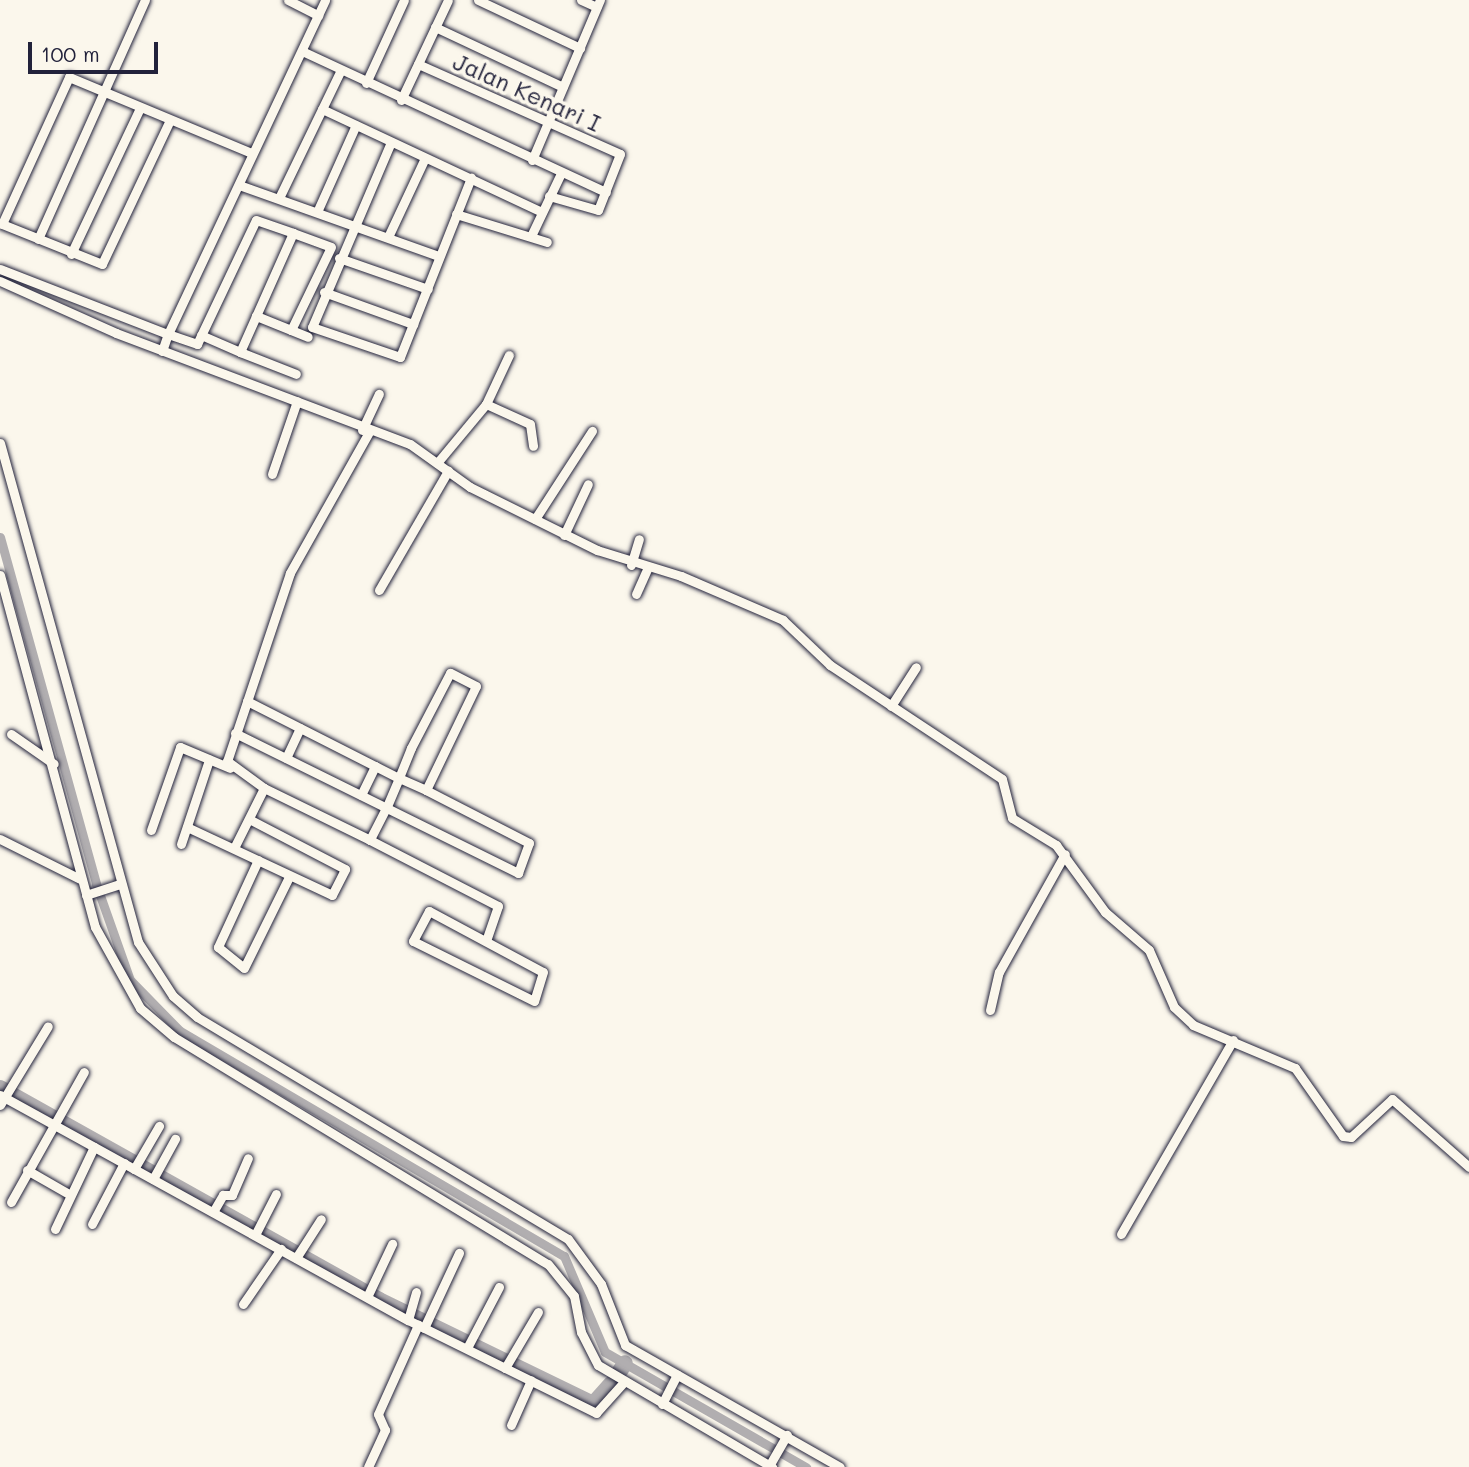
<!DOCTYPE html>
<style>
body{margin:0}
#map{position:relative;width:1469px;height:1467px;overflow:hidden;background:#fbf7ec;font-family:Mali,sans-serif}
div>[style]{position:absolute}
.canal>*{height:9px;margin:-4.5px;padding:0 4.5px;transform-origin:4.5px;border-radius:4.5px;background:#b1aeb0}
.river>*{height:16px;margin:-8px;padding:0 8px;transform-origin:8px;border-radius:8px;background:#b1aeb0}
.roads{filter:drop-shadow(0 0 2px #22223b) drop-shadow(0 0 2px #22223b)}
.minor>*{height:9px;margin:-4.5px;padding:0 4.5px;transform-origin:4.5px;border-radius:4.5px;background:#fbf7ec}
span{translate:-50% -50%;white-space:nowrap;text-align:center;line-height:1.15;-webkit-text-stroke:7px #fbf7ec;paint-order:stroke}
.street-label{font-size:23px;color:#22223b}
.scale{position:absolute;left:28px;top:42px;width:130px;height:32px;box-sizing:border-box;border:4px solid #22223b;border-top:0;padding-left:9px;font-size:21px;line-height:24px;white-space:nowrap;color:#22223b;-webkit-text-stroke:5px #fbf7ec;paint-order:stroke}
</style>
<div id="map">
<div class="canal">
<div style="left:0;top:537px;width:360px;rotate:74.5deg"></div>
<div style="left:96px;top:884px;width:102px;rotate:70.5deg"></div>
<div style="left:130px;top:980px;width:71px;rotate:45.6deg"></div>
<div style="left:180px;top:1031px;width:445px;rotate:30.4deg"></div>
<div style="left:564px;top:1256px;width:104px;rotate:66.9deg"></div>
<div style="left:605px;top:1352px;width:232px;rotate:29.8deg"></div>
</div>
<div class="river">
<div style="left:0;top:1088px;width:434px;rotate:29.2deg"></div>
<div style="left:379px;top:1300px;width:238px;rotate:25.9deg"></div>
<div style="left:593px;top:1404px;width:27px;rotate:-48deg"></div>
<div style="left:620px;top:1371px;width:9px;rotate:-58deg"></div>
</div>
<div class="roads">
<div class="minor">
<div style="left:288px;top:0;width:34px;rotate:27deg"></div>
<div style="left:478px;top:0;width:113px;rotate:25.2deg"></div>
<div style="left:581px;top:0;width:17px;rotate:24deg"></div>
<div style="left:435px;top:27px;width:141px;rotate:25.1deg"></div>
<div style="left:302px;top:51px;width:335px;rotate:24.9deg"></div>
<div style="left:418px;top:64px;width:221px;rotate:24deg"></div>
<div style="left:620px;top:154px;width:60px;rotate:111.4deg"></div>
<div style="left:598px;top:210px;width:51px;rotate:-164.1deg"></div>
<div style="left:366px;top:83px;width:91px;rotate:-65.4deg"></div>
<div style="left:401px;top:100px;width:110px;rotate:-64.8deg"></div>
<div style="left:322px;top:109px;width:241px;rotate:25.1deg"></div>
<div style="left:170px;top:120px;width:159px;rotate:115.3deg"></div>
<div style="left:102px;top:264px;width:108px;rotate:-158.2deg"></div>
<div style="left:2px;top:224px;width:162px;rotate:-65.5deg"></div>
<div style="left:69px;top:77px;width:198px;rotate:22.6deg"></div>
<div style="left:391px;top:142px;width:201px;rotate:113.1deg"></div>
<div style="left:312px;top:327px;width:93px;rotate:18.8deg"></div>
<div style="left:400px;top:357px;width:193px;rotate:-68.4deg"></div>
<div style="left:532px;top:160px;width:174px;rotate:-67deg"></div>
<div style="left:239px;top:185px;width:211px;rotate:19.6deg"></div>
<div style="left:279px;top:198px;width:142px;rotate:-64.2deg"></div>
<div style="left:317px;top:212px;width:95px;rotate:-65.9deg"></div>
<div style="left:456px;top:214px;width:95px;rotate:17.1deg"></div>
<div style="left:531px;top:236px;width:70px;rotate:-64.5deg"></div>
<div style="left:388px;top:237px;width:87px;rotate:-64.9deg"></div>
<div style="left:38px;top:239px;width:262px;rotate:-65.9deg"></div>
<div style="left:71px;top:254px;width:161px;rotate:-64.7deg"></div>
<div style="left:339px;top:258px;width:94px;rotate:19.2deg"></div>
<div style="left:0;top:269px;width:180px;rotate:21.2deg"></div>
<div style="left:168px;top:334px;width:369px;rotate:-64.8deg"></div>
<div style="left:0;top:281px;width:127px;rotate:24.1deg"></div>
<div style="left:116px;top:333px;width:314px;rotate:20.7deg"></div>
<div style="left:410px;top:444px;width:74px;rotate:35.6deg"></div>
<div style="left:470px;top:487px;width:142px;rotate:26.4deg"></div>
<div style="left:597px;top:550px;width:88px;rotate:17.2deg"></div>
<div style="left:681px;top:576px;width:111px;rotate:23.3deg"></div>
<div style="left:783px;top:620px;width:65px;rotate:43.8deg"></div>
<div style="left:830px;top:665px;width:206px;rotate:33.5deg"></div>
<div style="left:1002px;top:779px;width:40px;rotate:75.6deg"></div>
<div style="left:1012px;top:818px;width:52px;rotate:31.5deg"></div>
<div style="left:1056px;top:845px;width:83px;rotate:53.8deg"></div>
<div style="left:1105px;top:912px;width:58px;rotate:40.8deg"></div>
<div style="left:1149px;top:950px;width:62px;rotate:66.3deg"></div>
<div style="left:1174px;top:1007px;width:26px;rotate:43deg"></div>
<div style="left:1193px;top:1025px;width:111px;rotate:22.9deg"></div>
<div style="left:1295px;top:1068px;width:83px;rotate:54.8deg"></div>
<div style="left:1343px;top:1136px;width:8px;rotate:7deg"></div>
<div style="left:1351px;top:1137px;width:56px;rotate:-42.8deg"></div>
<div style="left:1392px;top:1099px;width:103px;rotate:41.4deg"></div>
<div style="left:324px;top:292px;width:95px;rotate:19.8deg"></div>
<div style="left:291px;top:330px;width:18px;rotate:22deg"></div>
<div style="left:201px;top:335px;width:43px;rotate:23.6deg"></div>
<div style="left:240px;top:352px;width:39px;rotate:-66deg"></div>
<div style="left:162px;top:351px;width:18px;rotate:-71deg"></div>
<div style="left:168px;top:334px;width:31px;rotate:19deg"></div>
<div style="left:197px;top:344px;width:137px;rotate:-64.6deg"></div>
<div style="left:256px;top:220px;width:39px;rotate:19deg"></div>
<div style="left:293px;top:233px;width:40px;rotate:20.2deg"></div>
<div style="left:331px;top:247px;width:92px;rotate:115.7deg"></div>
<div style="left:291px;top:330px;width:38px;rotate:-158deg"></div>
<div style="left:256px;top:316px;width:91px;rotate:-66deg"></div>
<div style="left:240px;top:352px;width:60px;rotate:21.4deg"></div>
<div style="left:486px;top:404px;width:48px;rotate:24.4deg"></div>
<div style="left:530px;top:424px;width:22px;rotate:82deg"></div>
<div style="left:362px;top:430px;width:40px;rotate:-65deg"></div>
<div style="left:369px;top:432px;width:162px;rotate:119.3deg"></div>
<div style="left:290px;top:573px;width:198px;rotate:108.5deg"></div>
<div style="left:227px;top:761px;width:46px;rotate:36.1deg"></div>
<div style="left:264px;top:788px;width:118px;rotate:26.1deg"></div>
<div style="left:0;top:443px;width:518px;rotate:74.54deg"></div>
<div style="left:138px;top:942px;width:64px;rotate:57.1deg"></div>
<div style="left:173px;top:996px;width:32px;rotate:41deg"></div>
<div style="left:197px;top:1017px;width:432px;rotate:30.9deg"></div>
<div style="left:568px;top:1239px;width:56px;rotate:53.7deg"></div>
<div style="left:601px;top:1284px;width:66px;rotate:68.5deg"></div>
<div style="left:625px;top:1345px;width:247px;rotate:29.6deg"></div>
<div style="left:437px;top:463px;width:77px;rotate:-50.3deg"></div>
<div style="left:486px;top:404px;width:54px;rotate:-64.9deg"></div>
<div style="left:272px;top:474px;width:77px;rotate:-71.1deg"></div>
<div style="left:535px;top:519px;width:105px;rotate:-57.1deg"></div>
<div style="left:564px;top:535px;width:56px;rotate:-64.8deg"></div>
<div style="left:631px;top:565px;width:27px;rotate:-73deg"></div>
<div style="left:0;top:575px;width:365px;rotate:74.9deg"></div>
<div style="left:95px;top:927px;width:93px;rotate:60.9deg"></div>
<div style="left:140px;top:1008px;width:45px;rotate:40.5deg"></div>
<div style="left:174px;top:1037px;width:437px;rotate:31.3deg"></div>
<div style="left:548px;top:1264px;width:41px;rotate:50.9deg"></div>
<div style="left:574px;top:1296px;width:37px;rotate:79deg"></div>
<div style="left:581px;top:1332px;width:37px;rotate:63deg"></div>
<div style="left:598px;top:1365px;width:202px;rotate:30.4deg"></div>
<div style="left:379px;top:590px;width:138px;rotate:-59.9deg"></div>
<div style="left:636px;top:594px;width:27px;rotate:-66deg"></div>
<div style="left:247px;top:701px;width:144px;rotate:26.9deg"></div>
<div style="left:375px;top:766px;width:27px;rotate:27deg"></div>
<div style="left:399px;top:778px;width:30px;rotate:24deg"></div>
<div style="left:426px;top:790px;width:115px;rotate:-64.3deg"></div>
<div style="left:476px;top:686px;width:29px;rotate:-153deg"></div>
<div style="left:450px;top:673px;width:85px;rotate:117.5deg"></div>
<div style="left:411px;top:748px;width:32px;rotate:112deg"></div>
<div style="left:399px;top:778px;width:33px;rotate:113deg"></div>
<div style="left:386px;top:808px;width:36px;rotate:117deg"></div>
<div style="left:370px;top:840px;width:144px;rotate:27.3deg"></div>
<div style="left:498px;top:906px;width:37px;rotate:109deg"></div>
<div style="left:891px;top:706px;width:46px;rotate:-57.3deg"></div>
<div style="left:235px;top:733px;width:316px;rotate:26.3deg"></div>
<div style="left:518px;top:873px;width:32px;rotate:-70deg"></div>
<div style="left:529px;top:843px;width:116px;rotate:-152.8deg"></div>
<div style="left:11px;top:734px;width:52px;rotate:34.9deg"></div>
<div style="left:286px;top:758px;width:33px;rotate:-65deg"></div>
<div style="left:361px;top:795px;width:32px;rotate:-64deg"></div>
<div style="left:187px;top:827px;width:160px;rotate:25.1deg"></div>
<div style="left:332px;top:895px;width:29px;rotate:-63deg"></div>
<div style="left:345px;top:869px;width:108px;rotate:-152.5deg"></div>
<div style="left:151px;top:830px;width:88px;rotate:-70.7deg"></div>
<div style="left:180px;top:747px;width:54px;rotate:22.8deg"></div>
<div style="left:0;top:839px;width:89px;rotate:26.6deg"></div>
<div style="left:181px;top:844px;width:89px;rotate:-71.6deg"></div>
<div style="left:234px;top:848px;width:67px;rotate:-63.4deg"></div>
<div style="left:258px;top:860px;width:96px;rotate:114.7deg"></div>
<div style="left:218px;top:947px;width:33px;rotate:39deg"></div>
<div style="left:244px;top:968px;width:102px;rotate:-63.7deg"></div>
<div style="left:86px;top:895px;width:36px;rotate:-18deg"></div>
<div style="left:429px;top:911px;width:129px;rotate:28.2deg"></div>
<div style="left:543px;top:972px;width:30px;rotate:107deg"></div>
<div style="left:534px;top:1001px;width:135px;rotate:-153.6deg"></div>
<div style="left:413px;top:941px;width:34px;rotate:-62deg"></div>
<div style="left:990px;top:1010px;width:39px;rotate:-77deg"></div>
<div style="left:999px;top:972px;width:135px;rotate:-60.8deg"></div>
<div style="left:0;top:1095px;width:466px;rotate:28.9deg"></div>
<div style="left:408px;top:1320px;width:210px;rotate:26.3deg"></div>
<div style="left:596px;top:1413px;width:40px;rotate:-48deg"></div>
<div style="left:0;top:1105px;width:92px;rotate:-58.7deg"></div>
<div style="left:134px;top:1169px;width:50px;rotate:-59.8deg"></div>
<div style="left:27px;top:1170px;width:46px;rotate:29.9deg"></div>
<div style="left:153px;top:1179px;width:46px;rotate:-61.2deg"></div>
<div style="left:11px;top:1202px;width:149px;rotate:-60.7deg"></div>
<div style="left:213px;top:1212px;width:20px;rotate:-60deg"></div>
<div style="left:223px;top:1195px;width:9px"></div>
<div style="left:232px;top:1195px;width:40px;rotate:-66.6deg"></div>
<div style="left:92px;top:1224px;width:69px;rotate:-62.3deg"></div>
<div style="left:55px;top:1229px;width:91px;rotate:-64.6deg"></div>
<div style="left:1121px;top:1234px;width:224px;rotate:-60deg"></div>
<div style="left:255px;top:1235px;width:46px;rotate:-62.9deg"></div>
<div style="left:296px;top:1258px;width:46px;rotate:-57.3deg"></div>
<div style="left:367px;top:1297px;width:59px;rotate:-64.7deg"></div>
<div style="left:243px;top:1304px;width:67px;rotate:-55.4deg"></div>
<div style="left:408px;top:1320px;width:29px;rotate:-74deg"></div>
<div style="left:424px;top:1328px;width:83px;rotate:-65deg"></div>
<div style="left:467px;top:1348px;width:69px;rotate:-62.3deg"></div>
<div style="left:505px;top:1368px;width:65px;rotate:-59.5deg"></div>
<div style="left:662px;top:1404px;width:33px;rotate:-63deg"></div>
<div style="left:511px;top:1425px;width:49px;rotate:-66deg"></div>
<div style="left:769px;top:1466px;width:36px;rotate:-60deg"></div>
<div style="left:368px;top:1467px;width:41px;rotate:-65.3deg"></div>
<div style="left:385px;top:1430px;width:17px;rotate:-114deg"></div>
<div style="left:378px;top:1414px;width:98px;rotate:-65.8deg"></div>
</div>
</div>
<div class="street-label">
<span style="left:527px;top:92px;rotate:24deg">Jalan Kenari I</span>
</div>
<div class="scale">100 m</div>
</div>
